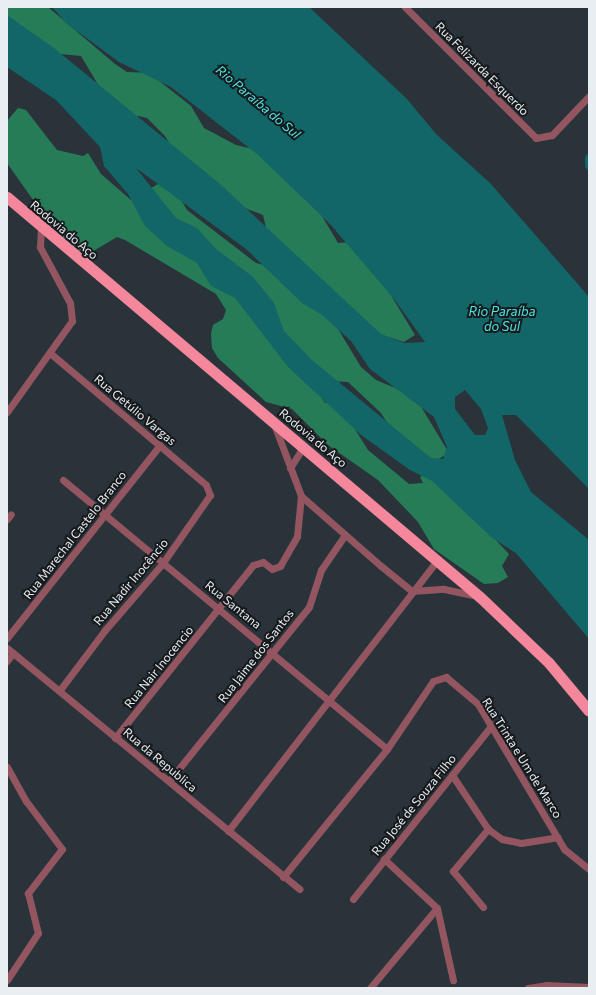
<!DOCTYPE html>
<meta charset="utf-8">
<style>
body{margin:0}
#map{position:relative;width:596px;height:995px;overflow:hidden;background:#2a333a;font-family:Commissioner,sans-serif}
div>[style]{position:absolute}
.forest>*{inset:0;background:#277c58}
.water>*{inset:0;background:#126667}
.canal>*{height:9px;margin:-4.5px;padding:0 4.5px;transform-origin:4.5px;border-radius:4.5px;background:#126667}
.minor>*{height:7px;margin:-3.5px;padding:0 3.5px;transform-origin:3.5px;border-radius:3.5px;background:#935560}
.trunk>*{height:11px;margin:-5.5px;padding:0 5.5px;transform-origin:5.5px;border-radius:5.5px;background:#f4879b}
span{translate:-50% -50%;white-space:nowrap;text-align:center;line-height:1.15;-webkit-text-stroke:4px #161a1d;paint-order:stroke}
.street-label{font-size:12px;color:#e8eef2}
.water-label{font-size:13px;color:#4fe3e4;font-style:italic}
.frame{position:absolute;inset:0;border:8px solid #e8eef2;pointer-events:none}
</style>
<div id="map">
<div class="forest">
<div style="clip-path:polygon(7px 7px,48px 7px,115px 64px,127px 72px,149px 73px,191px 106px,204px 128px,236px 145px,253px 149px,319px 211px,338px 243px,352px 242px,383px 282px,415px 335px,404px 342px,332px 319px,361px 367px,376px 380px,405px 392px,420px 405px,449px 453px,433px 462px,404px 450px,381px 413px,348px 382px,326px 381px,319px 393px,325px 403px,330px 400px,345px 413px,368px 450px,409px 484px,423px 483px,420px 477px,431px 471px,509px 554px,502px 566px,508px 577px,498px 583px,484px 584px,434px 549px,418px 522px,378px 480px,328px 445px,292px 409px,266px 402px,218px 358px,212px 348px,211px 334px,213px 325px,223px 319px,226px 310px,216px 294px,125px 240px,117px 237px,90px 253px,73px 249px,55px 231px,7px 163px,7px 121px,18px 108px,26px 110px,57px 150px,83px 156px,88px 153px,101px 174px,131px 200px,163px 181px,171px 183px,187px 210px,256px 263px,264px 265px,272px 254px,263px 215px,226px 201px,181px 163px,165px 136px,147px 118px,138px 116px,128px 122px,103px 93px,81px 56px,50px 53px,7px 25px)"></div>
</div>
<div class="water">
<div style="clip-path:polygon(evenodd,52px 7px,309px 7px,407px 99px,436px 134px,491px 184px,589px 297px,589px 489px,516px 415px,502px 415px,515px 460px,531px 492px,589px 540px,589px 639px,516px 553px,491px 537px,432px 481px,410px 470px,361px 435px,288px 367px,235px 298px,211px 286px,197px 263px,167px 246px,145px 226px,128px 194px,104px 166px,100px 147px,56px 100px,7px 67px,7px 15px,54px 48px,220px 184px,381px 334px,404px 343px,425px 342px,394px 299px,330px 224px,257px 154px,171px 87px,119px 62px,66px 23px,52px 7px,136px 168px,246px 249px,302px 303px,322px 315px,351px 341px,370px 369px,434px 417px,447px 447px,443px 459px,431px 458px,312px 360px,284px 331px,274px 303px,253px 277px,215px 248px,197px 228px,176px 218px,136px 168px,52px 7px,465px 390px,481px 409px,488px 428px,485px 435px,475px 435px,455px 409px,455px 397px,465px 390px)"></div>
</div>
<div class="canal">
<div style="left:589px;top:158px;width:7px;rotate:90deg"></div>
</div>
<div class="minor">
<div style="left:405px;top:7px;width:185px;rotate:45deg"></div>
<div style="left:536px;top:138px;width:16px;rotate:-11deg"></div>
<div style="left:552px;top:135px;width:54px;rotate:-46.5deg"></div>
<div style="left:50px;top:353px;width:204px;rotate:40.2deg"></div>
<div style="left:206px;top:485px;width:11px;rotate:68deg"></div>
<div style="left:210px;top:495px;width:84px;rotate:124.8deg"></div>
<div style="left:162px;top:564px;width:87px;rotate:130.8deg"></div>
<div style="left:105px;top:630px;width:75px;rotate:126.9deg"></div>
<div style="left:7px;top:412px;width:112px;rotate:-54.5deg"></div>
<div style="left:72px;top:321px;width:18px;rotate:-96deg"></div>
<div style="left:70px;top:303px;width:64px;rotate:-118.2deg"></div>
<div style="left:40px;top:247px;width:20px;rotate:-87deg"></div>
<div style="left:274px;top:424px;width:77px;rotate:69.4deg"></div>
<div style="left:301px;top:496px;width:106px;rotate:41.2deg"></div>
<div style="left:381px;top:566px;width:40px;rotate:39deg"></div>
<div style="left:412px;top:591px;width:32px;rotate:-4deg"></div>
<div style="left:444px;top:589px;width:33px;rotate:12deg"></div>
<div style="left:290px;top:468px;width:25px;rotate:-58deg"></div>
<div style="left:63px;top:480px;width:421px;rotate:39.7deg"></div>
<div style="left:7px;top:519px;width:6px;rotate:-51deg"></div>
<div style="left:7px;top:638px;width:246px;rotate:-51.6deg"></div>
<div style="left:7px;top:648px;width:379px;rotate:39.5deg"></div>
<div style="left:7px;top:661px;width:10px;rotate:-53deg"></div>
<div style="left:115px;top:738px;width:221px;rotate:-51.4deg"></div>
<div style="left:253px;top:565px;width:10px;rotate:-17deg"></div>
<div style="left:263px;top:562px;width:11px;rotate:38deg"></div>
<div style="left:272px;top:569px;width:9px;rotate:-21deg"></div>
<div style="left:280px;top:566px;width:34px;rotate:-60deg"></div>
<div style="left:297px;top:536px;width:40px;rotate:-84.3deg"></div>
<div style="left:7px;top:767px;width:39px;rotate:61deg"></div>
<div style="left:26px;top:801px;width:60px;rotate:53.1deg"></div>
<div style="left:62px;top:849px;width:56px;rotate:127.7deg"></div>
<div style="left:28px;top:893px;width:41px;rotate:76deg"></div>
<div style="left:38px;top:933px;width:56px;rotate:123.4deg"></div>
<div style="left:452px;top:775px;width:65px;rotate:56.3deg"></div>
<div style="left:488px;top:829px;width:17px;rotate:36deg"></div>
<div style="left:502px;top:839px;width:19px;rotate:12deg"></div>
<div style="left:521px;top:843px;width:37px;rotate:-9deg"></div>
<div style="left:169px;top:781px;width:223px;rotate:-51.2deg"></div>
<div style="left:309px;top:607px;width:39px;rotate:-72deg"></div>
<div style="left:321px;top:570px;width:42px;rotate:-55.6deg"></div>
<div style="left:228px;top:831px;width:341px;rotate:-52.3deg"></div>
<div style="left:384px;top:859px;width:72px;rotate:42.8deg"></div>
<div style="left:437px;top:908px;width:74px;rotate:77.5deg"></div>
<div style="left:283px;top:877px;width:165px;rotate:-50.9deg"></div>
<div style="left:387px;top:749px;width:82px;rotate:-55.9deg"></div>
<div style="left:433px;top:681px;width:14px;rotate:-17deg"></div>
<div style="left:446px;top:677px;width:42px;rotate:40.2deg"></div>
<div style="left:478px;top:704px;width:169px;rotate:59.3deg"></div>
<div style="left:564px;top:849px;width:32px;rotate:39deg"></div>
<div style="left:353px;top:899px;width:223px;rotate:-51.4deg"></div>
<div style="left:483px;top:907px;width:47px;rotate:-129.8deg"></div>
<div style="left:453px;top:871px;width:55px;rotate:-50.2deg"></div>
<div style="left:370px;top:988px;width:104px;rotate:-50.1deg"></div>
<div style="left:528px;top:988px;width:18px;rotate:-9deg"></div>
<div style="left:546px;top:985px;width:43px;rotate:2.7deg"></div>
</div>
<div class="trunk">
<div style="left:7px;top:197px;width:619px;rotate:40.22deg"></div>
<div style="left:480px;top:597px;width:95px;rotate:43.7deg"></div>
<div style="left:549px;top:663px;width:62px;rotate:50.2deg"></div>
</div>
<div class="street-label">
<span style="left:482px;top:69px;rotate:45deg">Rua Felizarda Esquerdo</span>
<span style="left:64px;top:230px;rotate:40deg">Rodovia do Aço</span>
<span style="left:135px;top:410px;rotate:40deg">Rua Getúlio Vargas</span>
<span style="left:313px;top:438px;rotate:40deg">Rodovia do Aço</span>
<span style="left:75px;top:535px;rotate:-52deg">Rua Marechal Castelo Branco</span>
<span style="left:131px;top:582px;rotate:-50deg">Rua Nadir Inocêncio</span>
<span style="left:233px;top:605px;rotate:39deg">Rua Santana</span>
<span style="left:256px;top:656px;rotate:-52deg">Rua Jaime dos Santos</span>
<span style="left:159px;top:667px;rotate:-51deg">Rua Nair Inocencio</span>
<span style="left:522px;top:758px;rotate:58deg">Rua Trinta e Um de Marco</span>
<span style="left:160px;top:760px;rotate:40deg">Rua da Republica</span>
<span style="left:414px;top:805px;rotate:-51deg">Rua José de Souza Filho</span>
</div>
<div class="water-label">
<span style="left:258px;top:102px;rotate:40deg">Rio Paraíba do Sul</span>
<span style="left:502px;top:319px">Rio Paraíba<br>do Sul</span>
</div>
<div class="frame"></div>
</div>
